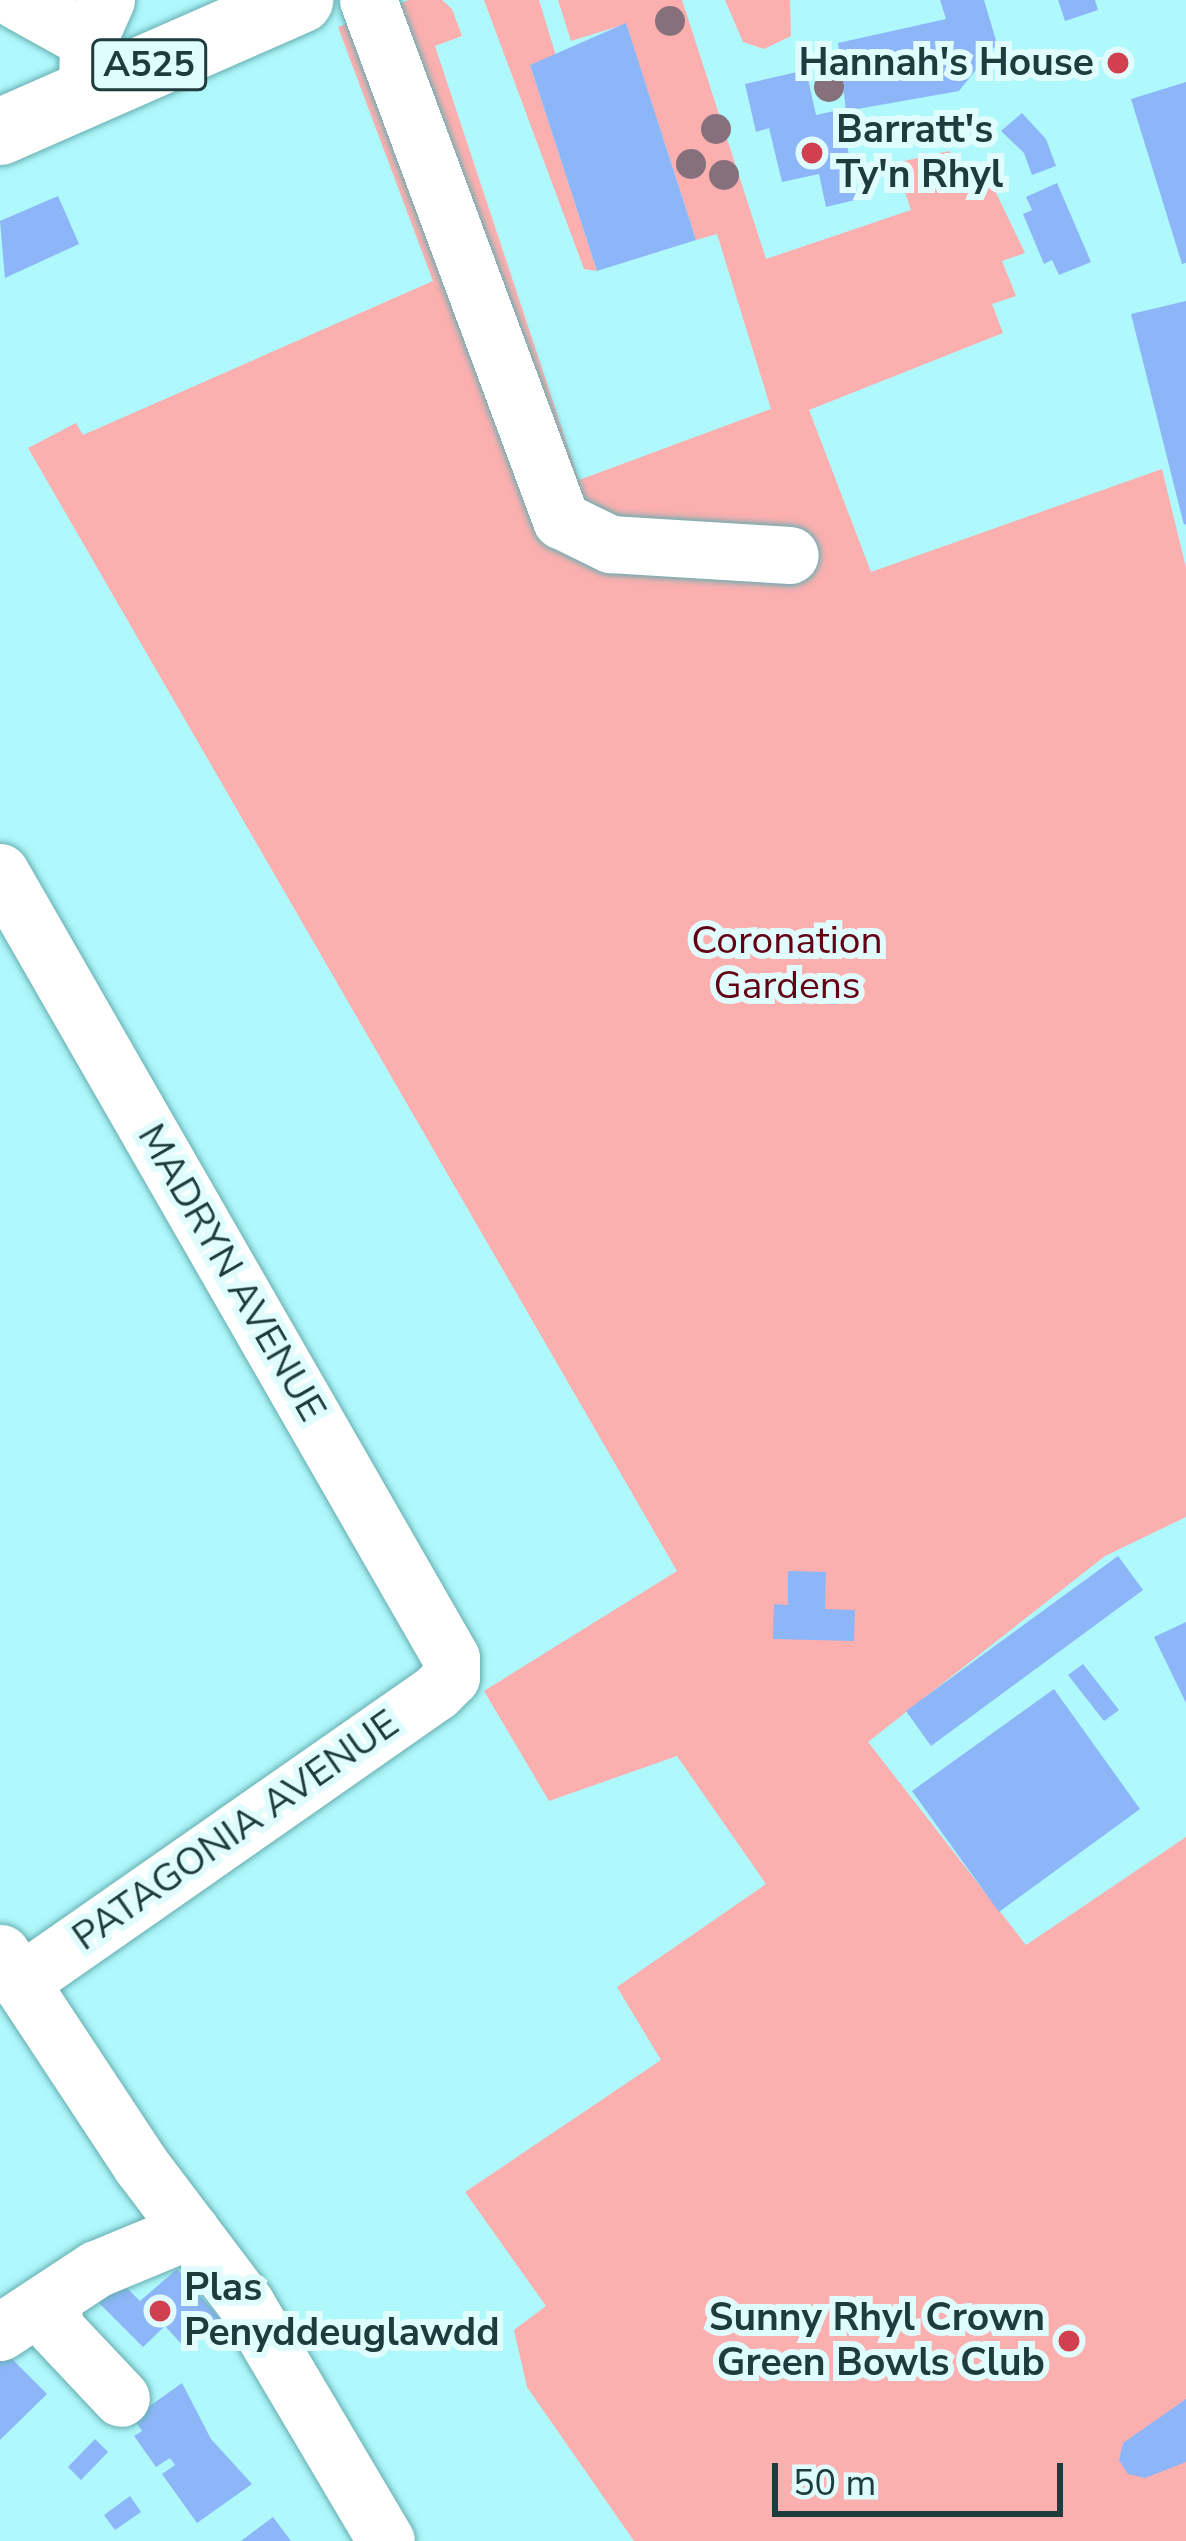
<!DOCTYPE html>
<style>
body{margin:0}
#map{position:relative;width:1186px;height:2541px;overflow:hidden;background:#aff8fb;font-family:"Nunito Sans",sans-serif}
div>[style]{position:absolute}
.green>*{inset:0;background:#fcafaf}
.building>*{inset:0;background:#8db6f8}
.roads{filter:drop-shadow(0 0 3px #66adb0) drop-shadow(0 0 3px #66adb0)}
.minor>*{height:57px;margin:-28.5px;padding:0 28.5px;transform-origin:28.5px;border-radius:28.5px;background:#fff}
.major>*{height:66px;margin:-33px;padding:0 33px;transform-origin:33px;border-radius:33px;background:#fff}
.trees>*{width:30px;height:30px;margin:-15px;border-radius:50%;background:#85707c}
.dots>*{width:33px;height:33px;translate:-50% -50%;box-sizing:border-box;border:6px solid #e1fcfd;border-radius:50%}
span{translate:-50% -50%;white-space:nowrap;text-align:center;line-height:1.15;-webkit-text-stroke:12px #e1fcfd;paint-order:stroke}
.shield-label span{padding:3px 9px;background:#e1fcfd;border:3px solid;border-radius:9px;-webkit-text-stroke-width:0}
.shield-label{font-size:36px;color:#1e3c3d;font-weight:700}
.poi-label{font-size:39px;color:#1e3c3d;font-weight:700}
.right{translate:-100% -50%;text-align:right}
.left{translate:0 -50%;text-align:left}
.park-label{font-size:39px;color:#630014}
.street-label{font-size:39px;color:#1e3c3d}
.scale{position:absolute;left:772px;top:2463px;width:291px;height:54px;box-sizing:border-box;border:6px solid #1e3c3d;border-top:0;padding-left:15px;font-size:36px;line-height:42px;white-space:nowrap;color:#1e3c3d;-webkit-text-stroke:9px #e1fcfd;paint-order:stroke}
</style>
<div id="map">
<div class="green">
<div style="clip-path:polygon(409px 0,442px 0,452px 9px,462px 36px,435px 46px,579px 480px,771px 409px,717px 234px,696px 240px,626px 24px,571px 41px,558px 0,682px 0,766px 259px,911px 210px,895px 163px,949px 151px,970px 174px,985px 170px,1025px 253px,1002px 261px,1016px 296px,992px 304px,1003px 333px,809px 410px,871px 572px,1162px 469px,1186px 568px,1186px 1517px,1105px 1556px,868px 1742px,1026px 1945px,1186px 1837px,1186px 2541px,634px 2541px,527px 2387px,514px 2330px,546px 2306px,465px 2192px,661px 2060px,617px 1987px,766px 1884px,677px 1756px,549px 1801px,484px 1691px,677px 1571px,28px 448px,76px 423px,83px 435px,433px 281px,338px 27px)"></div>
<div style="clip-path:polygon(484px 0,539px 0,556px 56px,530px 65px,597px 271px,584px 269px)"></div>
<div style="clip-path:polygon(725px 0,790px 0,791px 36px,764px 49px,743px 42px)"></div>
</div>
<div class="building">
<div style="clip-path:polygon(940px 0,984px 0,997px 44px,959px 91px,846px 111px,838px 43px,946px 19px)"></div>
<div style="clip-path:polygon(1058px 0,1095px 0,1098px 10px,1065px 21px)"></div>
<div style="clip-path:polygon(626px 23px,696px 240px,597px 271px,530px 65px)"></div>
<div style="clip-path:polygon(806px 70px,816px 115px,839px 110px,859px 199px,826px 207px,819px 174px,782px 182px,769px 128px,756px 132px,745px 84px)"></div>
<div style="clip-path:polygon(1186px 82px,1186px 263px,1182px 264px,1131px 99px)"></div>
<div style="clip-path:polygon(1022px 113px,1046px 139px,1056px 166px,1032px 175px,1024px 153px,1001px 131px)"></div>
<div style="clip-path:polygon(1057px 183px,1091px 262px,1059px 275px,1052px 260px,1044px 264px,1023px 214px,1032px 210px,1026px 197px)"></div>
<div style="clip-path:polygon(58px 196px,79px 244px,5px 278px,0 221px)"></div>
<div style="clip-path:polygon(1186px 301px,1186px 524px,1184px 525px,1131px 314px)"></div>
<div style="clip-path:polygon(1118px 1556px,1143px 1590px,931px 1746px,906px 1711px)"></div>
<div style="clip-path:polygon(788px 1571px,826px 1572px,825px 1609px,855px 1610px,854px 1641px,773px 1639px,774px 1604px,788px 1605px)"></div>
<div style="clip-path:polygon(1186px 1622px,1186px 1703px,1154px 1637px)"></div>
<div style="clip-path:polygon(1083px 1664px,1119px 1710px,1104px 1721px,1068px 1675px)"></div>
<div style="clip-path:polygon(1054px 1689px,1140px 1809px,999px 1912px,912px 1791px)"></div>
<div style="clip-path:polygon(177px 2269px,221px 2320px,187px 2350px,165px 2326px,143px 2347px,92px 2296px,114px 2275px,140px 2301px)"></div>
<div style="clip-path:polygon(7px 2354px,47px 2394px,0 2440px,0 2361px)"></div>
<div style="clip-path:polygon(182px 2383px,211px 2439px,252px 2484px,197px 2523px,162px 2474px,175px 2465px,170px 2458px,156px 2467px,134px 2436px,142px 2431px,133px 2418px)"></div>
<div style="clip-path:polygon(1186px 2399px,1186px 2462px,1145px 2478px,1128px 2474px,1119px 2460px,1123px 2443px)"></div>
<div style="clip-path:polygon(95px 2439px,108px 2452px,81px 2480px,68px 2467px)"></div>
<div style="clip-path:polygon(130px 2496px,141px 2512px,115px 2530px,104px 2515px)"></div>
<div style="clip-path:polygon(273px 2517px,291px 2541px,241px 2541px)"></div>
</div>
<div class="roads">
<div class="minor">
<div style="left:16px;top:0;width:82px;rotate:29.1deg"></div>
<div style="left:368px;top:0;width:555px;rotate:69.64deg"></div>
<div style="left:561px;top:520px;width:55px;rotate:26.1deg"></div>
<div style="left:610px;top:544px;width:180px;rotate:3.5deg"></div>
<div style="left:87px;top:91px;width:51px;rotate:-88.9deg"></div>
<div style="left:88px;top:40px;width:44px;rotate:-65.8deg"></div>
<div style="left:0;top:872px;width:906px;rotate:60.15deg"></div>
<div style="left:451px;top:1658px;width:19px;rotate:90deg"></div>
<div style="left:451px;top:1677px;width:21px;rotate:135deg"></div>
<div style="left:436px;top:1692px;width:508px;rotate:145.09deg"></div>
<div style="left:1px;top:1953px;width:253px;rotate:56.6deg"></div>
<div style="left:140px;top:2164px;width:176px;rotate:52.9deg"></div>
<div style="left:246px;top:2304px;width:275px;rotate:59.4deg"></div>
<div style="left:52px;top:2302px;width:26px;rotate:83deg"></div>
<div style="left:55px;top:2328px;width:96px;rotate:46.7deg"></div>
<div style="left:0;top:2332px;width:115px;rotate:-33.3deg"></div>
<div style="left:96px;top:2269px;width:102px;rotate:-22.5deg"></div>
</div>
<div class="major">
<div style="left:0;top:132px;width:328px;rotate:-23.7deg"></div>
</div>
</div>
<div class="trees">
<div style="left:670px;top:21px"></div>
<div style="left:829px;top:87px"></div>
<div style="left:716px;top:129px"></div>
<div style="left:691px;top:164px"></div>
<div style="left:724px;top:175px"></div>
</div>
<div class="dots">
<div style="left:1118px;top:63px;background:#d1404f"></div>
<div style="left:812px;top:153px;background:#d1404f"></div>
<div style="left:160px;top:2311px;background:#d1404f"></div>
<div style="left:1069px;top:2341px;background:#d1404f"></div>
</div>
<div class="shield-label">
<span style="left:149px;top:65px">A525</span>
</div>
<div class="poi-label">
<span class="right" style="left:1094px;top:63px">Hannah's House</span>
<span class="left" style="left:836px;top:153px">Barratt's<br>Ty'n Rhyl</span>
<span class="left" style="left:184px;top:2311px">Plas<br>Penyddeuglawdd</span>
<span class="right" style="left:1045px;top:2341px">Sunny Rhyl Crown<br>Green Bowls Club</span>
</div>
<div class="park-label">
<span style="left:787px;top:964px">Coronation<br>Gardens</span>
</div>
<div class="street-label">
<span style="left:231px;top:1273px;rotate:60deg">MADRYN AVENUE</span>
<span style="left:236px;top:1831px;rotate:-35deg">PATAGONIA AVENUE</span>
</div>
<div class="scale">50 m</div>
</div>
